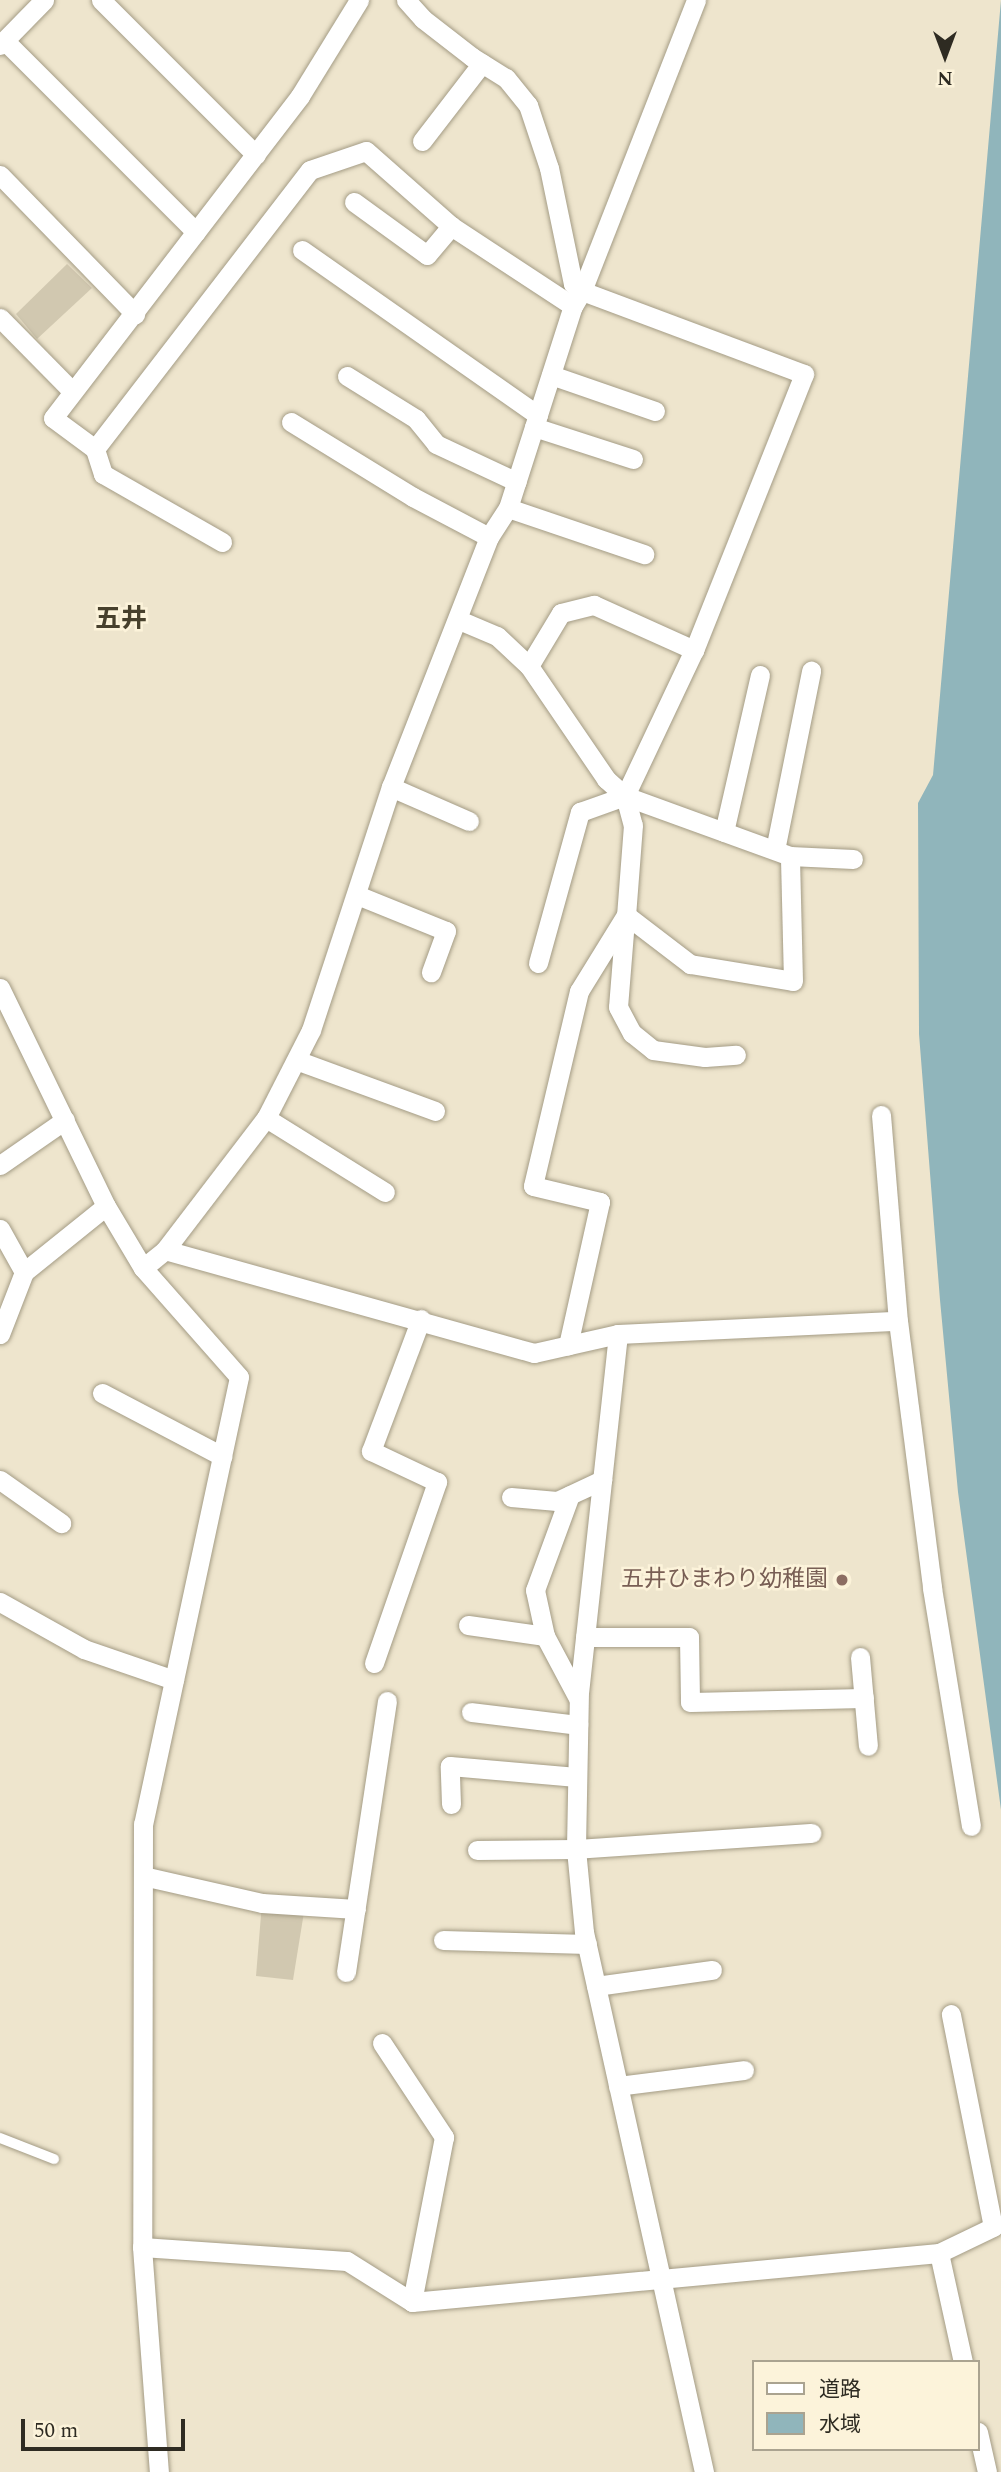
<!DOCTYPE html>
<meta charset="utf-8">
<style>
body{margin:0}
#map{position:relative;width:1001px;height:2472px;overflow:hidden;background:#eee5cd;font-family:Spectral,"Noto Sans JP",serif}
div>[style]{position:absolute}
.green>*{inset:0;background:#d1c8b0}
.water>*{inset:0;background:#90b5bb}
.roads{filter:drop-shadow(0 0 2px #a49c85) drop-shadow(0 0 2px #a49c85)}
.lane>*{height:10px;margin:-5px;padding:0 5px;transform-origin:5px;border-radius:5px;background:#fff}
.street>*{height:19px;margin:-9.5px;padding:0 9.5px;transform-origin:9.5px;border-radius:9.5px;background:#fff}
.dots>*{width:19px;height:19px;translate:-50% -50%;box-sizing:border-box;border:4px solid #fcf3da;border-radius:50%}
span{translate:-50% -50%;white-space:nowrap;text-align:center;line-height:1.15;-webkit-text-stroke:5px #fcf3da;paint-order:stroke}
.education-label{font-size:23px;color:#785e54}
.right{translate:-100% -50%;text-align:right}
.quarter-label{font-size:26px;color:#47402c;font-weight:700}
.legend{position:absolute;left:752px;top:2360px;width:228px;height:91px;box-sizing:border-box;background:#fcf3da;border:2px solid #aaa390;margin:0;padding:9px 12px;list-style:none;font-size:21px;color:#2e2b22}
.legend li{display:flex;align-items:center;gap:14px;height:35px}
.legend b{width:35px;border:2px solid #aaa390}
.north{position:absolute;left:910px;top:21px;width:70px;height:70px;-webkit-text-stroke:5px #fcf3da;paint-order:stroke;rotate:180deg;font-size:19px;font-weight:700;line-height:28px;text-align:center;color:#2e2b22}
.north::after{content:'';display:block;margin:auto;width:24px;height:32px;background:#2e2b22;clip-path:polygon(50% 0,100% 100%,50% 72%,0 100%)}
.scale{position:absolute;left:21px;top:2419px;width:164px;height:32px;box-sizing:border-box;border:4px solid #2e2b22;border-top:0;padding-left:9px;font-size:21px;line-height:24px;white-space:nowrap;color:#2e2b22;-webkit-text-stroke:5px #fcf3da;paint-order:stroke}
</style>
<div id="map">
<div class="green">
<div style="clip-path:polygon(67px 264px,92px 288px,37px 339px,16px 314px)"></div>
<div style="clip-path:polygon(262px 1903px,305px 1906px,293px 1980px,256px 1976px)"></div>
</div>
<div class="water">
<div style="clip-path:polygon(1001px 0,1001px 1810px,958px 1492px,940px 1300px,919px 1034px,918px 803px,933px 775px)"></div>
</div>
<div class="roads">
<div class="lane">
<div style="left:0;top:2138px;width:58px;rotate:21.3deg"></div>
</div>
<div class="street">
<div style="left:101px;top:0;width:219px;rotate:45deg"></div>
<div style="left:406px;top:0;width:25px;rotate:48deg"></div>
<div style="left:423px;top:19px;width:62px;rotate:37.8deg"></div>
<div style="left:472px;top:57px;width:40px;rotate:32deg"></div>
<div style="left:506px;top:78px;width:35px;rotate:51deg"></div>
<div style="left:528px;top:105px;width:66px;rotate:71.6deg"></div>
<div style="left:549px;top:168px;width:118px;rotate:78.3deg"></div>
<div style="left:573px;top:284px;width:11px;rotate:38deg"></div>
<div style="left:582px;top:291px;width:237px;rotate:20.5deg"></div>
<div style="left:804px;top:374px;width:297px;rotate:111.7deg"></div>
<div style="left:694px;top:650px;width:161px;rotate:115.3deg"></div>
<div style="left:625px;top:796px;width:30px;rotate:75deg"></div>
<div style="left:633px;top:825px;width:90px;rotate:94.4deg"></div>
<div style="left:626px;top:915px;width:89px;rotate:121.7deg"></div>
<div style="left:579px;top:991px;width:200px;rotate:103.3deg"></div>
<div style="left:533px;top:1186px;width:69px;rotate:13.4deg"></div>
<div style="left:600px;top:1202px;width:147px;rotate:102.6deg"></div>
<div style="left:5px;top:41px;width:270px;rotate:45deg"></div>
<div style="left:0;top:45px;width:63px;rotate:-45.6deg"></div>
<div style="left:422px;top:141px;width:98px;rotate:-52.4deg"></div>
<div style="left:0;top:175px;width:194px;rotate:45.8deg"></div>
<div style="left:354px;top:202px;width:90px;rotate:36deg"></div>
<div style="left:427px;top:255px;width:38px;rotate:-50deg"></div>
<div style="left:451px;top:226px;width:146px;rotate:33.3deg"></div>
<div style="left:302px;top:250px;width:288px;rotate:35deg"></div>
<div style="left:0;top:318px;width:103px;rotate:45.4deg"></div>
<div style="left:551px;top:375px;width:110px;rotate:19.1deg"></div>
<div style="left:347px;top:376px;width:81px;rotate:31.9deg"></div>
<div style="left:416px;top:419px;width:32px;rotate:51deg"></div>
<div style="left:436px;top:444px;width:89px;rotate:25.1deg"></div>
<div style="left:291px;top:422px;width:143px;rotate:31.6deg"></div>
<div style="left:413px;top:497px;width:86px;rotate:27.8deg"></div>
<div style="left:534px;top:427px;width:104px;rotate:17.9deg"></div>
<div style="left:95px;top:449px;width:352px;rotate:-52.4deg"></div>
<div style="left:310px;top:170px;width:59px;rotate:-18.7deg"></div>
<div style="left:366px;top:151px;width:113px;rotate:41.4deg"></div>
<div style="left:508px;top:508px;width:144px;rotate:18.7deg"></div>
<div style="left:222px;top:542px;width:137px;rotate:-150.3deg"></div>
<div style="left:103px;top:474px;width:26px;rotate:-108deg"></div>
<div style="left:95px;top:449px;width:52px;rotate:-143.6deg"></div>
<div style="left:53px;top:418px;width:406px;rotate:-52.5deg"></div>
<div style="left:300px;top:96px;width:113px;rotate:-58.4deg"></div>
<div style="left:459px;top:620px;width:41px;rotate:22.8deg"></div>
<div style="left:497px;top:636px;width:44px;rotate:43.2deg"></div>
<div style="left:529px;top:666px;width:137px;rotate:55.7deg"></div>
<div style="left:606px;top:779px;width:25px;rotate:42deg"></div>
<div style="left:625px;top:796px;width:176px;rotate:20deg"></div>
<div style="left:790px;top:856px;width:63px;rotate:2.7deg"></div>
<div style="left:529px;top:666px;width:62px;rotate:-58.9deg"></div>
<div style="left:561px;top:613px;width:34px;rotate:-14deg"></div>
<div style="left:594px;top:605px;width:110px;rotate:24.2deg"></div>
<div style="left:391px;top:787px;width:85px;rotate:23.6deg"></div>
<div style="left:724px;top:832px;width:161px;rotate:-77.1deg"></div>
<div style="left:775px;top:850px;width:183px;rotate:-78.6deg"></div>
<div style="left:357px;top:895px;width:96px;rotate:22deg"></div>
<div style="left:446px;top:931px;width:44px;rotate:110.1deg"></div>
<div style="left:626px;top:915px;width:81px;rotate:37.4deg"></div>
<div style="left:690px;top:964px;width:104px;rotate:9.4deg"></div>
<div style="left:793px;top:981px;width:125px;rotate:-91.4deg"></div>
<div style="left:625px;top:920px;width:87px;rotate:94.6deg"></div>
<div style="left:618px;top:1007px;width:30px;rotate:62deg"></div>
<div style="left:632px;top:1033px;width:27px;rotate:39deg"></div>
<div style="left:653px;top:1050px;width:52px;rotate:7.7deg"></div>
<div style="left:705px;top:1057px;width:31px;rotate:-4deg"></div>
<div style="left:538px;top:963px;width:157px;rotate:-74.5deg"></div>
<div style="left:580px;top:812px;width:48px;rotate:-19.6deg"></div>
<div style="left:0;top:988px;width:242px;rotate:64.1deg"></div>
<div style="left:106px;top:1206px;width:72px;rotate:59.2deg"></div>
<div style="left:143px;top:1268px;width:145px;rotate:48.6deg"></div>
<div style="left:239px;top:1377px;width:457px;rotate:102.1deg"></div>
<div style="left:143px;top:1824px;width:423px;rotate:90.1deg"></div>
<div style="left:142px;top:2247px;width:226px;rotate:85.7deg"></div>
<div style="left:296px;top:1060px;width:148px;rotate:20.1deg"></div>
<div style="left:881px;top:1115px;width:207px;rotate:85.3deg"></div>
<div style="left:898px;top:1321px;width:269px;rotate:82.7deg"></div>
<div style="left:932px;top:1588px;width:241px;rotate:80.7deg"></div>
<div style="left:266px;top:1118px;width:140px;rotate:31.9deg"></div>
<div style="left:0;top:1165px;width:79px;rotate:-34.7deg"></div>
<div style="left:0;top:1229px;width:49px;rotate:60.8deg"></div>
<div style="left:165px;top:1250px;width:383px;rotate:15.6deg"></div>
<div style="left:534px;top:1353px;width:86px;rotate:-12.7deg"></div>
<div style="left:618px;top:1334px;width:280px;rotate:-2.7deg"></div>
<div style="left:143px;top:1268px;width:28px;rotate:-39deg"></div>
<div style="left:165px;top:1250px;width:166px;rotate:-52.6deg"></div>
<div style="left:266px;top:1118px;width:99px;rotate:-62.9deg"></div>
<div style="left:311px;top:1030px;width:256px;rotate:-71.8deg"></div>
<div style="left:391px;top:787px;width:269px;rotate:-68.6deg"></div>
<div style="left:489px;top:537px;width:35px;rotate:-57deg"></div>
<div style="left:508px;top:508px;width:212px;rotate:-72.2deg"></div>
<div style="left:573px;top:306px;width:17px;rotate:-59deg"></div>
<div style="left:582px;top:291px;width:313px;rotate:-68.6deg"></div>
<div style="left:0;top:1334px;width:66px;rotate:-68.8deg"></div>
<div style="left:24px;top:1272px;width:105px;rotate:-38.8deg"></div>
<div style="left:618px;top:1334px;width:359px;rotate:96.2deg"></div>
<div style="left:579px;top:1691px;width:158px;rotate:91.1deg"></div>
<div style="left:576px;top:1849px;width:83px;rotate:84.5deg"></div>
<div style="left:584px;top:1932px;width:553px;rotate:77.47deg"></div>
<div style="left:102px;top:1393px;width:136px;rotate:27.7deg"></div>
<div style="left:0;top:1480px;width:75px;rotate:35.2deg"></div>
<div style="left:511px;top:1497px;width:46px;rotate:5deg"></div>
<div style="left:557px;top:1501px;width:50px;rotate:-25deg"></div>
<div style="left:0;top:1602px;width:96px;rotate:29.2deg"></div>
<div style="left:84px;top:1649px;width:95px;rotate:19deg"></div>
<div style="left:468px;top:1625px;width:78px;rotate:8.1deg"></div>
<div style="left:545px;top:1636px;width:70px;rotate:62deg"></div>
<div style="left:545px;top:1636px;width:47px;rotate:-102.3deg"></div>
<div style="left:535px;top:1590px;width:101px;rotate:-69.8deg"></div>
<div style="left:585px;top:1637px;width:104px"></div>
<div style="left:689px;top:1637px;width:65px;rotate:89.1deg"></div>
<div style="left:690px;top:1702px;width:174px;rotate:-1.3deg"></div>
<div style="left:860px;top:1657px;width:89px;rotate:84.9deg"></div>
<div style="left:374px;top:1663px;width:192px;rotate:-70.8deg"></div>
<div style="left:437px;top:1482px;width:73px;rotate:-154.8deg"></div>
<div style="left:371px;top:1451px;width:141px;rotate:-69.3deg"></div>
<div style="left:471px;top:1712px;width:108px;rotate:6.9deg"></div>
<div style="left:451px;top:1804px;width:38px;rotate:-92deg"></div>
<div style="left:450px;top:1766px;width:127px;rotate:5deg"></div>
<div style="left:477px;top:1850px;width:99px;rotate:-0.6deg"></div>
<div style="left:576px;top:1849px;width:236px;rotate:-3.9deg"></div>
<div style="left:143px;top:1876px;width:122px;rotate:12.8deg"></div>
<div style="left:262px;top:1903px;width:94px;rotate:3.7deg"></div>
<div style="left:443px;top:1940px;width:144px;rotate:1.6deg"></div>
<div style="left:346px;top:1972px;width:274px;rotate:-81.4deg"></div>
<div style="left:596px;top:1986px;width:117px;rotate:-7.9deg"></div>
<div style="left:382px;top:2043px;width:113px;rotate:56.6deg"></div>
<div style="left:444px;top:2137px;width:168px;rotate:101deg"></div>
<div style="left:618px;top:2086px;width:127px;rotate:-7.2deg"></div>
<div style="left:142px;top:2247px;width:205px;rotate:3.9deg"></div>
<div style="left:347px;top:2261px;width:77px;rotate:32.2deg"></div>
<div style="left:412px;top:2302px;width:529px;rotate:-5.31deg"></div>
<div style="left:939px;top:2253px;width:60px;rotate:-25.7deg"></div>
<div style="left:993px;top:2227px;width:217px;rotate:-101.2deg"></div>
<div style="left:939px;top:2253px;width:112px;rotate:77.6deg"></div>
<div style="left:978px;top:2432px;width:41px;rotate:77.3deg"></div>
</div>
</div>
<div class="dots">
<div style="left:842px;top:1580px;background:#8d6e63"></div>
</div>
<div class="education-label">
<span class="right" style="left:828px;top:1580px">五井ひまわり幼稚園</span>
</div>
<div class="quarter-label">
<span style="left:121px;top:620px">五井</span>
</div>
<ul class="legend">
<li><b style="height:9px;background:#fff"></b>道路</li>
<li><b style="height:19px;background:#90b5bb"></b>水域</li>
</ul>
<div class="north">N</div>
<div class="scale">50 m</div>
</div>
